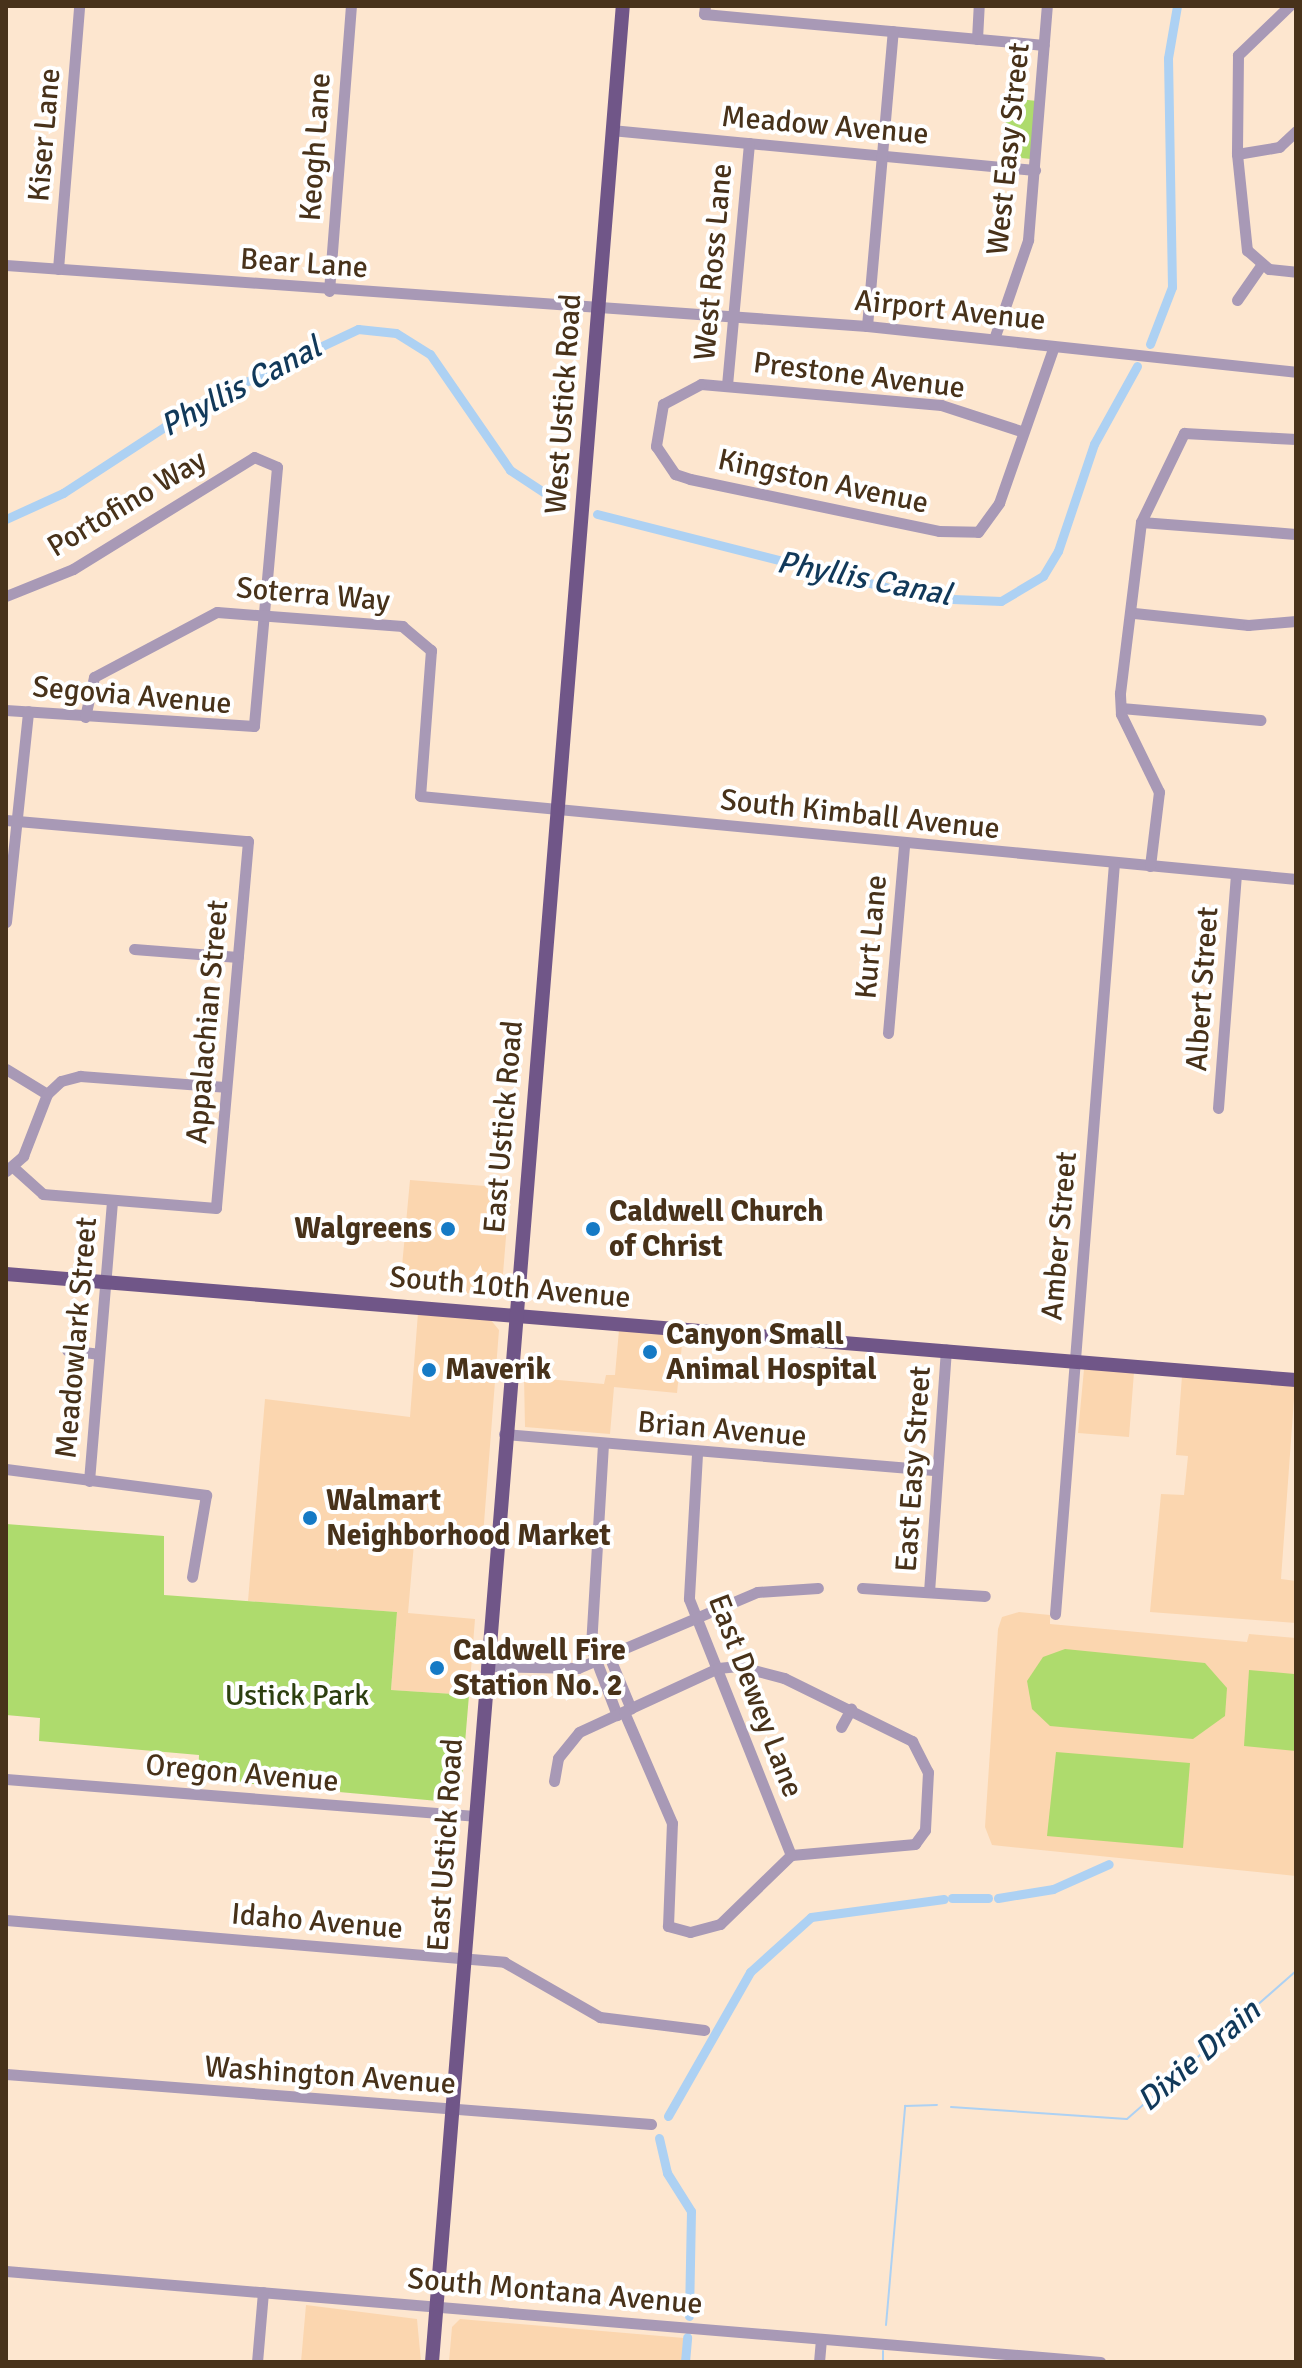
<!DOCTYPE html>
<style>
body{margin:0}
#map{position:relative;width:1302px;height:2368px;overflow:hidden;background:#fde6cf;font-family:Signika,sans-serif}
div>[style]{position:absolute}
.built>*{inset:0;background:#fbd6af}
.green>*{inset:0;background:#aedb6d}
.stream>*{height:2px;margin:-1px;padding:0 1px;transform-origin:1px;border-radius:1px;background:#add1f3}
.canal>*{height:9px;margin:-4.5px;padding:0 4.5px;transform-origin:4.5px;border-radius:4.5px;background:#add1f3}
.minor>*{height:11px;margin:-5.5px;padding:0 5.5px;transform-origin:5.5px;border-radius:5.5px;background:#a899b6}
.major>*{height:14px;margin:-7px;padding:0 7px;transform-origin:7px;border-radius:7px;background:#705688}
.dots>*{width:22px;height:22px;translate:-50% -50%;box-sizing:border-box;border:4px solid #fff;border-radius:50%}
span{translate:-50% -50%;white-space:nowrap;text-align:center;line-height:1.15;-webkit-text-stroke:8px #fff;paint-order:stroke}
.street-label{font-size:30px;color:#48321a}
.poi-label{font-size:30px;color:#48321a;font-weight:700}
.left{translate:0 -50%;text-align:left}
.right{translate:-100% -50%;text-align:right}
.park-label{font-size:30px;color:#2d3f10}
.water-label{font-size:32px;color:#11395a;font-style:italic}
.frame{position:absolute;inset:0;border:8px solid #48321a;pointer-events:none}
</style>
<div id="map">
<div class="built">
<div style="clip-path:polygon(410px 1180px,510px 1188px,502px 1286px,491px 1295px,400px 1288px)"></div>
<div style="clip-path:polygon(418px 1313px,490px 1319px,499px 1330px,483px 1536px,415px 1532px,408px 1613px,475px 1619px,469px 1695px,391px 1690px,397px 1612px,248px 1601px,265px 1399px,410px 1417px)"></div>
<div style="clip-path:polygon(619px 1330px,683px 1335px,677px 1393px,614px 1387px,610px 1434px,525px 1427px,524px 1377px,604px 1384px,606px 1375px,615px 1375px)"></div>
<div style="clip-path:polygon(1084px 1369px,1134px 1372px,1129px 1437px,1078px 1433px)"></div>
<div style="clip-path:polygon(1182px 1376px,1295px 1385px,1281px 1579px,1296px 1581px,1296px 1623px,1150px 1612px,1161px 1494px,1184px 1495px,1188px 1456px,1176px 1455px)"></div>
<div style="clip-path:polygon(1019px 1612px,1050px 1615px,1050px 1624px,1247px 1642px,1249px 1634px,1296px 1638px,1296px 1876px,992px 1845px,985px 1827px,998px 1629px,1002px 1617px)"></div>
<div style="clip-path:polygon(306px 2305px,417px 2319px,421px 2362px,301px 2362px)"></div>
<div style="clip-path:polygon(460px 2319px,684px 2338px,682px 2362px,449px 2362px,452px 2327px)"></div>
</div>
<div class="green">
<div style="clip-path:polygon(1008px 98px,1037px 101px,1031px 159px,1002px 156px)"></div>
<div style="clip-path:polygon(6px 1524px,164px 1536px,164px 1595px,397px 1612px,391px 1690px,469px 1695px,460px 1803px,198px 1779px,199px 1755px,39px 1741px,40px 1718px,6px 1715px)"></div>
<div style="clip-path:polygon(1065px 1649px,1205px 1663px,1227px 1688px,1225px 1716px,1193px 1739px,1050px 1726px,1032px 1709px,1027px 1681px,1043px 1657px)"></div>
<div style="clip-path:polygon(1249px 1670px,1294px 1674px,1296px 1751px,1244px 1746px)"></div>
<div style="clip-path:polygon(1056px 1752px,1190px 1763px,1183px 1848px,1047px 1836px)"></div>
</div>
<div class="stream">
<div style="left:951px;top:2107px;width:176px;rotate:3.9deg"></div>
<div style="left:1127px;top:2119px;width:225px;rotate:-41.2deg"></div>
<div style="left:886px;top:2325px;width:220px;rotate:-85deg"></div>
<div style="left:905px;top:2106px;width:32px;rotate:-2deg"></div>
<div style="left:883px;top:2362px;width:11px;rotate:-90deg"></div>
</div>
<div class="canal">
<div style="left:1150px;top:344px;width:61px;rotate:-68.9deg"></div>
<div style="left:1172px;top:287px;width:229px;rotate:-91deg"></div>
<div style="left:1168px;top:58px;width:53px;rotate:-80.2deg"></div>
<div style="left:597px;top:514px;width:342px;rotate:14.2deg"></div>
<div style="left:929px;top:598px;width:72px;rotate:2.4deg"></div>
<div style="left:1001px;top:601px;width:49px;rotate:-30.8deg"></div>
<div style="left:1043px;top:576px;width:29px;rotate:-59deg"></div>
<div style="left:1058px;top:551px;width:113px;rotate:-71.4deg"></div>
<div style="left:1094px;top:444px;width:89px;rotate:-61.1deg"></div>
<div style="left:6px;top:519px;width:63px;rotate:-24.5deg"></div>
<div style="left:63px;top:493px;width:165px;rotate:-33.1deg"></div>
<div style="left:201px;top:403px;width:174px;rotate:-25.2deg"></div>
<div style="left:358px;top:329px;width:38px;rotate:6deg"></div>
<div style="left:396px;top:333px;width:40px;rotate:32deg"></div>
<div style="left:430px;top:354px;width:141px;rotate:55.4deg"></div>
<div style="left:510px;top:470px;width:64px;rotate:33.4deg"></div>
<div style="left:952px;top:1898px;width:36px"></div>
<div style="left:998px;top:1898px;width:56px;rotate:-9.3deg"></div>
<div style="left:1053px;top:1889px;width:61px;rotate:-24.1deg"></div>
<div style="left:668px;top:2116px;width:166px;rotate:-60.3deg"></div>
<div style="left:750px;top:1972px;width:82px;rotate:-42deg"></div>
<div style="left:811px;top:1917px;width:134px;rotate:-7.7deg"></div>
<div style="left:659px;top:2138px;width:36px;rotate:77deg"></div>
<div style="left:667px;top:2173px;width:45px;rotate:57.7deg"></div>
<div style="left:691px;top:2211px;width:105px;rotate:91.1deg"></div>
<div style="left:685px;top:2362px;width:25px;rotate:-85deg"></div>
</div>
<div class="minor">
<div style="left:705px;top:6px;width:8px;rotate:97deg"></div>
<div style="left:704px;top:14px;width:341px;rotate:5.2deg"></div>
<div style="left:1289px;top:6px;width:71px;rotate:136.1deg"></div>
<div style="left:1238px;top:55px;width:99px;rotate:90.6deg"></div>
<div style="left:1237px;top:154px;width:97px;rotate:84.1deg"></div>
<div style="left:1247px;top:250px;width:29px;rotate:41deg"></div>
<div style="left:1269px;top:269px;width:27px;rotate:6deg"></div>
<div style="left:977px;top:39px;width:33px;rotate:-87deg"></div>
<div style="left:611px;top:130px;width:426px;rotate:5.4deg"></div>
<div style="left:1237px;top:154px;width:43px;rotate:-9.5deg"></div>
<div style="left:1279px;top:147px;width:23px;rotate:-43deg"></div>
<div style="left:6px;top:265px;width:863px;rotate:4.05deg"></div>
<div style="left:867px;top:326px;width:431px;rotate:6.1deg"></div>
<div style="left:58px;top:269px;width:264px;rotate:-85.4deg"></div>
<div style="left:329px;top:291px;width:286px;rotate:-85.6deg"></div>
<div style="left:1237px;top:300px;width:44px;rotate:-55.2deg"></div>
<div style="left:867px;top:326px;width:296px;rotate:-85deg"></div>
<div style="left:994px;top:339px;width:105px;rotate:-71deg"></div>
<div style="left:1028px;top:240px;width:235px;rotate:-85.4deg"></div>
<div style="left:727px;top:385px;width:243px;rotate:-84.8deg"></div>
<div style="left:1021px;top:431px;width:84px;rotate:-162deg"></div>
<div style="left:941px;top:405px;width:241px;rotate:-175deg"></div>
<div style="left:701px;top:384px;width:43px;rotate:152.2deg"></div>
<div style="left:663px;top:404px;width:43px;rotate:99.5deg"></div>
<div style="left:656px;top:446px;width:34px;rotate:56deg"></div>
<div style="left:675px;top:474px;width:16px;rotate:18deg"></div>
<div style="left:690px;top:479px;width:254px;rotate:11.8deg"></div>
<div style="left:939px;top:531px;width:39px;rotate:1deg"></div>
<div style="left:978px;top:532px;width:36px;rotate:-54deg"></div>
<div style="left:999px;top:503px;width:166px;rotate:-70.7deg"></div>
<div style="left:1141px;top:522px;width:155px;rotate:4.4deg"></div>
<div style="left:6px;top:596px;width:72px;rotate:-21.9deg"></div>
<div style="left:73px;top:569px;width:213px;rotate:-31.7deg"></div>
<div style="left:254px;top:457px;width:25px;rotate:23deg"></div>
<div style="left:277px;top:467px;width:260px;rotate:95.1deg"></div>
<div style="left:254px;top:726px;width:249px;rotate:-176.3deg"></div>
<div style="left:1134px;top:613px;width:115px;rotate:6deg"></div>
<div style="left:1248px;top:625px;width:48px;rotate:-4.8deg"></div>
<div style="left:1121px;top:708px;width:140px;rotate:4.9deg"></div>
<div style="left:85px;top:717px;width:41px;rotate:-77.3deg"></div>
<div style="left:94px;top:677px;width:139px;rotate:-27.9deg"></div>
<div style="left:217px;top:612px;width:186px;rotate:4.3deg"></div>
<div style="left:402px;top:626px;width:38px;rotate:40deg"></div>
<div style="left:431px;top:650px;width:146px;rotate:94.3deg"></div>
<div style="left:420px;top:796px;width:880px;rotate:5.41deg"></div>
<div style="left:6px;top:820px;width:243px;rotate:5deg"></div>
<div style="left:248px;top:841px;width:368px;rotate:95deg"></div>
<div style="left:216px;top:1208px;width:174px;rotate:-175.4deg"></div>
<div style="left:43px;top:1194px;width:40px;rotate:-138deg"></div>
<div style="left:1150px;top:866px;width:75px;rotate:-83.1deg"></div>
<div style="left:1159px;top:792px;width:87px;rotate:-116deg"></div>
<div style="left:1121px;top:714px;width:21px;rotate:-93deg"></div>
<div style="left:1120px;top:693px;width:172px;rotate:-83deg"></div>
<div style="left:1141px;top:522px;width:99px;rotate:-64.2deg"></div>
<div style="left:1184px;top:433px;width:112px;rotate:3.1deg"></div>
<div style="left:6px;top:922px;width:212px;rotate:-84deg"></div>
<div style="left:134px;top:949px;width:104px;rotate:4.4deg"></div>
<div style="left:888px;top:1033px;width:189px;rotate:-85.1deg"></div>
<div style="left:6px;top:1069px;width:48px;rotate:31.4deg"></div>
<div style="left:1218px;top:1108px;width:235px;rotate:-85.6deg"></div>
<div style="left:6px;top:1171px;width:23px;rotate:-41deg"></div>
<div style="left:23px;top:1156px;width:66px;rotate:-68.8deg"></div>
<div style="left:47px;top:1094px;width:19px;rotate:-43deg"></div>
<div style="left:61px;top:1081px;width:20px;rotate:-15deg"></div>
<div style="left:80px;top:1076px;width:145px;rotate:4.3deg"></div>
<div style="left:67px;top:1350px;width:31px;rotate:7deg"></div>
<div style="left:504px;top:1434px;width:434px;rotate:4.8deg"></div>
<div style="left:603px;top:1444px;width:203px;rotate:93.4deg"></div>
<div style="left:591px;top:1647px;width:73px;rotate:69.1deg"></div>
<div style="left:697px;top:1454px;width:145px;rotate:93.2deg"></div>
<div style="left:689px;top:1599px;width:276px;rotate:68.3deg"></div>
<div style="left:6px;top:1469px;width:202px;rotate:7.4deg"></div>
<div style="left:206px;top:1495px;width:83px;rotate:99.7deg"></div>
<div style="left:89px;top:1481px;width:282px;rotate:-85.3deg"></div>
<div style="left:862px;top:1588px;width:123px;rotate:3.7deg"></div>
<div style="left:929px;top:1592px;width:243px;rotate:-86deg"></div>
<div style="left:1055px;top:1614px;width:753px;rotate:-85.51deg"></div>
<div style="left:609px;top:1656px;width:57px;rotate:67.5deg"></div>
<div style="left:486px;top:1666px;width:92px;rotate:1.2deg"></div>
<div style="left:578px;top:1668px;width:194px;rotate:-23deg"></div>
<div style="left:757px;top:1592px;width:61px;rotate:-3.8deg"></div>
<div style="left:841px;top:1727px;width:21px;rotate:-61deg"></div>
<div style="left:6px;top:1779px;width:470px;rotate:4.5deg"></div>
<div style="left:554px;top:1781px;width:23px;rotate:-80deg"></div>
<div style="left:558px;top:1758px;width:33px;rotate:-51deg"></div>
<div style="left:579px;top:1732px;width:153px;rotate:-24.7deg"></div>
<div style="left:718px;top:1668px;width:20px;rotate:-6deg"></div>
<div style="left:738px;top:1666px;width:48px;rotate:14.6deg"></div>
<div style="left:784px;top:1678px;width:143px;rotate:26.2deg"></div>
<div style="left:912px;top:1741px;width:35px;rotate:63deg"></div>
<div style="left:928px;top:1772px;width:58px;rotate:93deg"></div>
<div style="left:925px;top:1830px;width:17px;rotate:126deg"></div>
<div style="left:915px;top:1844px;width:124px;rotate:174.9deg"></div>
<div style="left:791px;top:1855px;width:99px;rotate:135.8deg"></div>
<div style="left:720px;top:1924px;width:31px;rotate:165deg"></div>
<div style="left:690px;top:1932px;width:23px;rotate:-165deg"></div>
<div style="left:668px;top:1926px;width:103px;rotate:-87.8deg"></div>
<div style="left:672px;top:1823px;width:121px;rotate:-113.4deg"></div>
<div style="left:6px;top:1920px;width:500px;rotate:4.8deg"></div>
<div style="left:504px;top:1962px;width:111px;rotate:29.8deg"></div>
<div style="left:600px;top:2017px;width:105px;rotate:7.1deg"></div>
<div style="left:6px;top:2074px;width:647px;rotate:4.43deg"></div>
<div style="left:6px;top:2271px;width:1098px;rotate:4.75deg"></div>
<div style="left:257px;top:2362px;width:70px;rotate:-85.1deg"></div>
<div style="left:819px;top:2362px;width:23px;rotate:-85deg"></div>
</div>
<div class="major">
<div style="left:6px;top:1274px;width:1294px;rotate:4.7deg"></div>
<div style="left:432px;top:2362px;width:2364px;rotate:-85.37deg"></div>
</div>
<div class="dots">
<div style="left:448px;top:1229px;background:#157ac5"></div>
<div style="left:593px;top:1229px;background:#157ac5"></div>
<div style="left:650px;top:1352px;background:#157ac5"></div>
<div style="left:429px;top:1370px;background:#157ac5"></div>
<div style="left:310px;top:1518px;background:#157ac5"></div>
<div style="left:437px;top:1668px;background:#157ac5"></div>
</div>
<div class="street-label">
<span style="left:825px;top:126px;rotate:5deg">Meadow Avenue</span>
<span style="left:45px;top:135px;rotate:-85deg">Kiser Lane</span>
<span style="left:316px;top:147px;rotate:-86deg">Keogh Lane</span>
<span style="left:1009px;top:149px;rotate:-84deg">West Easy Street</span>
<span style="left:714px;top:262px;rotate:-85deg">West Ross Lane</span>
<span style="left:304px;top:264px;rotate:4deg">Bear Lane</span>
<span style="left:950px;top:311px;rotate:6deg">Airport Avenue</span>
<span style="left:859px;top:376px;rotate:7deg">Prestone Avenue</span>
<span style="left:564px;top:404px;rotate:-86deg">West Ustick Road</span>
<span style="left:823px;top:482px;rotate:12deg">Kingston Avenue</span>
<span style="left:127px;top:504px;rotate:-31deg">Portofino Way</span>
<span style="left:313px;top:595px;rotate:5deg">Soterra Way</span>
<span style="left:132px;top:696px;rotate:5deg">Segovia Avenue</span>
<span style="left:860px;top:815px;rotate:6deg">South Kimball Avenue</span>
<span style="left:872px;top:937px;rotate:-85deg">Kurt Lane</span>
<span style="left:1203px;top:989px;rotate:-86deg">Albert Street</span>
<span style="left:208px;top:1022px;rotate:-85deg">Appalachian Street</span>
<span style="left:504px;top:1127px;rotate:-85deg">East Ustick Road</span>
<span style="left:1060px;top:1236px;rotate:-85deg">Amber Street</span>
<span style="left:510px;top:1288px;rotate:5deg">South 10th Avenue</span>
<span style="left:77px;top:1338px;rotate:-85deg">Meadowlark Street</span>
<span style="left:722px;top:1430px;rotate:5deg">Brian Avenue</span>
<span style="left:914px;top:1469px;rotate:-86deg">East Easy Street</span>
<span style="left:755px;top:1696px;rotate:69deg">East Dewey Lane</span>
<span style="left:242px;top:1774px;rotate:5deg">Oregon Avenue</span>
<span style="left:446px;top:1845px;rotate:-86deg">East Ustick Road</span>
<span style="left:317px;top:1922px;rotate:5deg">Idaho Avenue</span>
<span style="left:330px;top:2076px;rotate:4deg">Washington Avenue</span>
<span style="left:555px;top:2292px;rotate:5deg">South Montana Avenue</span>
</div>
<div class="poi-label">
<span class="left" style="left:609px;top:1229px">Caldwell Church<br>of Christ</span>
<span class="right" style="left:432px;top:1229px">Walgreens</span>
<span class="left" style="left:666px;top:1352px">Canyon Small<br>Animal Hospital</span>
<span class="left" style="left:445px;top:1370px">Maverik</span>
<span class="left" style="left:326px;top:1518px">Walmart<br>Neighborhood Market</span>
<span class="left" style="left:453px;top:1668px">Caldwell Fire<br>Station No. 2</span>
</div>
<div class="park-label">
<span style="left:297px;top:1696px">Ustick Park</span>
</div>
<div class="water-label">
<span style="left:241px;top:387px;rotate:-28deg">Phyllis Canal</span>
<span style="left:864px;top:579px;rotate:11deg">Phyllis Canal</span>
<span style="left:1199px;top:2056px;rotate:-41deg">Dixie Drain</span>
</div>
<div class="frame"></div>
</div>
